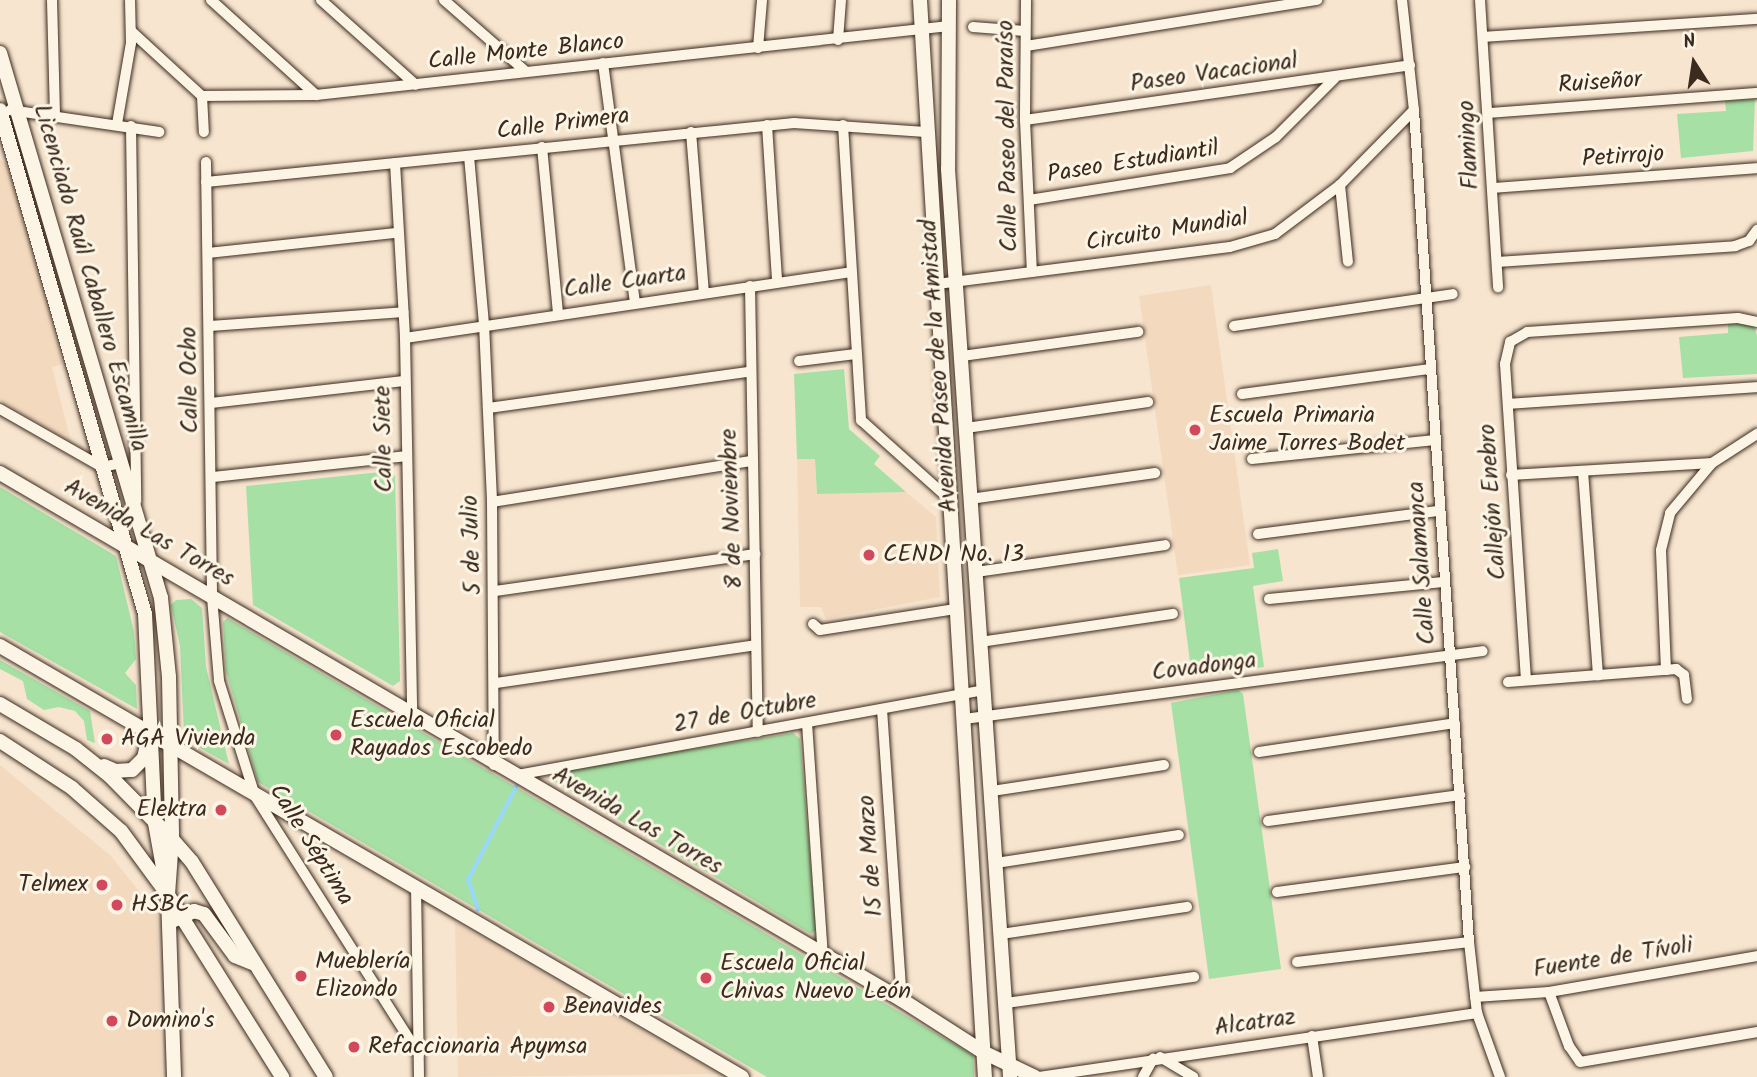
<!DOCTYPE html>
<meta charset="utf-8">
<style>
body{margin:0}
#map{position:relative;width:1757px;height:1077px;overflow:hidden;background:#f7e5cf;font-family:Kalam,sans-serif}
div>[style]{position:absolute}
.built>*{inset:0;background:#f3dabf}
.green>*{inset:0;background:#a7e0a4}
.stream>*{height:3.5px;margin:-1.75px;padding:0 1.75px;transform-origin:1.75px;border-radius:1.75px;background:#99d8fb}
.roads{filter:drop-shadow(0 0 2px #3b2a1e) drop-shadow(0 0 2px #3b2a1e)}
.street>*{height:10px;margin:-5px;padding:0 5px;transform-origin:5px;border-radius:5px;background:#fcf5e5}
.secondary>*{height:14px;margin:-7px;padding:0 7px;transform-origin:7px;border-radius:7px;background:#fcf5e5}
.dots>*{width:19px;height:19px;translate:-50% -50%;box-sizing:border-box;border:4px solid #fcf5e5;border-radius:50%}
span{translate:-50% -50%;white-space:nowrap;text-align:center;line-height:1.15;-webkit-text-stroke:6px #fcf5e5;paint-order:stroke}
.street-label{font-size:24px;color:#3b2a1e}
.poi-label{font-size:24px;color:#3b2a1e}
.left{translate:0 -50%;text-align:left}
.right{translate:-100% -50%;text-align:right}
.north{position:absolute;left:1659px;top:28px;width:70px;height:70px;-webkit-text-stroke:5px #fcf5e5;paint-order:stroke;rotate:348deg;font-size:19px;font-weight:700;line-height:28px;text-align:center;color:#3b2a1e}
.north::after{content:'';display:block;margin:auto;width:24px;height:32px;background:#3b2a1e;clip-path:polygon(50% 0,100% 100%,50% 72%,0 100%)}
</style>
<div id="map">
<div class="built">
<div style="clip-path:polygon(0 159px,7px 165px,63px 364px,52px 367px,71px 442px,0 400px)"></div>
<div style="clip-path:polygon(1211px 285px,1250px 565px,1178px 575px,1139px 296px)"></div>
<div style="clip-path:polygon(815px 458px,817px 494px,906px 492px,936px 517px,940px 597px,826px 619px,821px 607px,800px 607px,797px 459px)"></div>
<div style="clip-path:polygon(0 765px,111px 856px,157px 914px,162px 1077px,0 1077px)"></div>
<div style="clip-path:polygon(455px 922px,718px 1074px,458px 1077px)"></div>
</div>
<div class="green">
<div style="clip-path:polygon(1755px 99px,1753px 151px,1681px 158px,1677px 114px,1726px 111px,1725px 101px)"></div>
<div style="clip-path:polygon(1747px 323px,1754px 325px,1757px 336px,1757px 374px,1683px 378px,1679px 337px,1728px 333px,1728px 324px)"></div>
<div style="clip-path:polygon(844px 369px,849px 429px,880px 456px,874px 464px,906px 492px,817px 494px,815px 459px,797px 459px,794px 374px)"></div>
<div style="clip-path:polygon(390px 471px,395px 476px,400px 681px,393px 686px,253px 605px,246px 486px)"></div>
<div style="clip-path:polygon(0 487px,116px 556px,134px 632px,136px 659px,125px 673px,136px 685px,137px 709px,0 632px)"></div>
<div style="clip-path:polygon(1278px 549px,1283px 581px,1253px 586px,1264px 667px,1192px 677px,1179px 578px,1254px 568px,1252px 553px)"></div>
<div style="clip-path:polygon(191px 599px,202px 608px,206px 667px,229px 764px,187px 741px,184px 733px,180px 646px,171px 605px,176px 600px)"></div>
<div style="clip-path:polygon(227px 618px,973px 1055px,974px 1077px,767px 1077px,258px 782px,226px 671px,223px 622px)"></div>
<div style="clip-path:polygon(0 660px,90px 711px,95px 743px,87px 740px,84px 721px,75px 711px,59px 707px,44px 710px,27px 699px,23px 681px,0 669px)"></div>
<div style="clip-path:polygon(1238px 690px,1243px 694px,1281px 969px,1209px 979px,1171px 703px)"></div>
<div style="clip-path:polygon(793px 733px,800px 739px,816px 930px,811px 934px,550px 779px,552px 772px)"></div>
</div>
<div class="stream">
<div style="left:478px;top:910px;width:32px;rotate:-108deg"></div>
<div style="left:468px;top:880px;width:105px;rotate:-62.7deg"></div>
</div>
<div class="roads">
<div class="street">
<div style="left:52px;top:0;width:114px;rotate:88.5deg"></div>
<div style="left:211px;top:0;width:142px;rotate:42.1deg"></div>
<div style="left:321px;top:0;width:127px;rotate:41.8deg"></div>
<div style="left:444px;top:0;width:106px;rotate:41.2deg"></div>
<div style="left:1026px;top:0;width:120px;rotate:90.5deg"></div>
<div style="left:1025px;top:120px;width:152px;rotate:87.4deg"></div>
<div style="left:1402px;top:0;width:111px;rotate:83.8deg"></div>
<div style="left:1414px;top:110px;width:834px;rotate:86.22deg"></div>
<div style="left:1469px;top:942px;width:71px;rotate:83.6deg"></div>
<div style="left:1477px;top:1013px;width:68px;rotate:70.2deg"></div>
<div style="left:1480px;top:0;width:288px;rotate:86.4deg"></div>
<div style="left:973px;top:27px;width:52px;rotate:4.4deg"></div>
<div style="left:131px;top:31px;width:96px;rotate:42.5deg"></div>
<div style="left:202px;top:96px;width:114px;rotate:-0.5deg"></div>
<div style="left:316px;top:95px;width:637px;rotate:-6.22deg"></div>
<div style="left:1483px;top:37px;width:275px;rotate:-3.8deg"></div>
<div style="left:838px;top:40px;width:40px;rotate:-85.7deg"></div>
<div style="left:1026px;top:46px;width:295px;rotate:-9deg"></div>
<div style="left:758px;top:48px;width:48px;rotate:-85.2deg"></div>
<div style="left:603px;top:63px;width:241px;rotate:82.4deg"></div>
<div style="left:202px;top:96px;width:36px;rotate:87deg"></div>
<div style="left:10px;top:110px;width:151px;rotate:8.4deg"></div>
<div style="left:1489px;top:113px;width:269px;rotate:-4.3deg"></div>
<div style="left:1025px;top:120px;width:389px;rotate:-8.1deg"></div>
<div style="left:117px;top:124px;width:82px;rotate:-80.2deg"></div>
<div style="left:131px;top:43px;width:43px;rotate:-91.3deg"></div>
<div style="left:767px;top:125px;width:155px;rotate:86.3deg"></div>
<div style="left:843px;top:125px;width:296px;rotate:86.5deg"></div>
<div style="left:861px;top:420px;width:118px;rotate:41.9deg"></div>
<div style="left:131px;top:126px;width:375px;rotate:89.2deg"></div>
<div style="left:691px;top:132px;width:161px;rotate:85.4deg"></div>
<div style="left:542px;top:147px;width:167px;rotate:84.5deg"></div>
<div style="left:469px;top:156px;width:169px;rotate:84.9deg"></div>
<div style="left:484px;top:324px;width:178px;rotate:87.4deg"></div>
<div style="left:492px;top:502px;width:263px;rotate:89.6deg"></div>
<div style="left:206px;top:162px;width:435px;rotate:89.2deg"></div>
<div style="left:212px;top:597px;width:84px;rotate:85.2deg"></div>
<div style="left:219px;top:681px;width:121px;rotate:72.6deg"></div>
<div style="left:255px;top:796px;width:306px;rotate:57.6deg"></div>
<div style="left:395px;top:163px;width:175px;rotate:86.7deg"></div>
<div style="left:405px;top:338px;width:377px;rotate:88.9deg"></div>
<div style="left:206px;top:182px;width:591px;rotate:-5.73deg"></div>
<div style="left:794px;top:123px;width:132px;rotate:3.9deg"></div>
<div style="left:1340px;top:185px;width:77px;rotate:84.1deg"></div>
<div style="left:1493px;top:188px;width:265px;rotate:-4.3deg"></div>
<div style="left:1029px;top:200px;width:204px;rotate:-9deg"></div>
<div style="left:1230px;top:168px;width:55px;rotate:-34deg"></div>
<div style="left:1276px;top:137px;width:83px;rotate:-45deg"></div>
<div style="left:208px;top:253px;width:189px;rotate:-6.1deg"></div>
<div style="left:1497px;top:262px;width:239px;rotate:-3.8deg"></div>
<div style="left:1735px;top:246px;width:15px;rotate:-20deg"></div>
<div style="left:1749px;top:241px;width:14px;rotate:-54deg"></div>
<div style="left:937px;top:284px;width:295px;rotate:-7.2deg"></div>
<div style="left:1230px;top:247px;width:47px;rotate:-16.1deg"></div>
<div style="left:1275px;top:234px;width:81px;rotate:-37deg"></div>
<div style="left:1340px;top:185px;width:105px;rotate:-45.4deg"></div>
<div style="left:750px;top:286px;width:446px;rotate:89deg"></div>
<div style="left:210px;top:326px;width:194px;rotate:-4.1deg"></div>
<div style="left:1234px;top:326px;width:221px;rotate:-8.3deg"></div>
<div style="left:405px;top:338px;width:451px;rotate:-8.4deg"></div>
<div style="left:962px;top:356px;width:178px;rotate:-7.8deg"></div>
<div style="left:799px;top:361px;width:57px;rotate:-7deg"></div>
<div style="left:1242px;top:394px;width:190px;rotate:-7.6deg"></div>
<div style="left:211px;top:403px;width:194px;rotate:-6.5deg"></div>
<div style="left:1508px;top:404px;width:250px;rotate:-3.9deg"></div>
<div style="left:488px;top:408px;width:263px;rotate:-7.9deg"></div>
<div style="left:0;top:409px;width:117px;rotate:29.6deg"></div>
<div style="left:102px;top:467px;width:19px;rotate:-12deg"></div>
<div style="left:966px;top:428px;width:184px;rotate:-8.1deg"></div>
<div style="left:1252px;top:459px;width:184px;rotate:-5.9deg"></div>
<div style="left:1583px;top:471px;width:205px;rotate:85.8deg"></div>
<div style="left:1511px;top:475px;width:201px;rotate:-3.4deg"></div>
<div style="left:213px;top:477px;width:193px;rotate:-6.2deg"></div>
<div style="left:970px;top:499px;width:187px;rotate:-8deg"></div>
<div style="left:492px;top:502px;width:262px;rotate:-9deg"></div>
<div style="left:1258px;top:534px;width:181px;rotate:-7.3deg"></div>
<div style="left:976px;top:572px;width:191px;rotate:-8.1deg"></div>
<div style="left:495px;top:591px;width:263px;rotate:-8.1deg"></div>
<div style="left:1269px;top:599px;width:175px;rotate:-5.6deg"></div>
<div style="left:813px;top:624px;width:9px;rotate:41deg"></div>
<div style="left:820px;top:630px;width:137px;rotate:-8.8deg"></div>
<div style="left:980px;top:642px;width:195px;rotate:-8.3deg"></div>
<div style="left:1666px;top:670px;width:120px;rotate:-92.4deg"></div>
<div style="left:1661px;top:550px;width:38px;rotate:-76deg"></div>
<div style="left:1670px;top:513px;width:65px;rotate:-50deg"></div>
<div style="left:1712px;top:463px;width:54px;rotate:-32.8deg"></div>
<div style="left:1526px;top:680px;width:317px;rotate:-93.8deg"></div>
<div style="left:1505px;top:364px;width:23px;rotate:-77deg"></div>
<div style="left:1510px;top:342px;width:20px;rotate:-30deg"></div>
<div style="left:1527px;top:332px;width:211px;rotate:-3.8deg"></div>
<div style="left:1738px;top:318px;width:19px;rotate:12deg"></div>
<div style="left:1508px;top:682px;width:169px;rotate:-4.4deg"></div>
<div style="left:1676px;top:669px;width:10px;rotate:37deg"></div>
<div style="left:1684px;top:675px;width:24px;rotate:83deg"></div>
<div style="left:496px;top:683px;width:262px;rotate:-8.3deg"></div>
<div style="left:882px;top:709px;width:292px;rotate:86.1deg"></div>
<div style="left:964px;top:719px;width:523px;rotate:-7.46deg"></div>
<div style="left:807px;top:723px;width:235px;rotate:86.1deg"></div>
<div style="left:1259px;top:752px;width:198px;rotate:-8.4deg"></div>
<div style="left:517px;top:775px;width:475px;rotate:-10.3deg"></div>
<div style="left:992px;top:791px;width:174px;rotate:-8.6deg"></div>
<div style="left:1268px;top:821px;width:194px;rotate:-7.7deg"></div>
<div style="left:996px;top:863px;width:185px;rotate:-8.7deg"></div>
<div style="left:416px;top:886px;width:191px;rotate:89.1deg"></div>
<div style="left:1277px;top:892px;width:190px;rotate:-7.6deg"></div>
<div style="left:1001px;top:934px;width:188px;rotate:-8.3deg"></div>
<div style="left:1297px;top:962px;width:173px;rotate:-6.6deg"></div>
<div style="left:1549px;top:992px;width:58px;rotate:69.7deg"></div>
<div style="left:1569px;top:1046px;width:19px;rotate:55deg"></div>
<div style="left:1580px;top:1062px;width:180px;rotate:-9.6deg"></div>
<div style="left:1475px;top:997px;width:74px;rotate:-3.9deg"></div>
<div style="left:1549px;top:992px;width:211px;rotate:-9.8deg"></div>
<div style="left:1006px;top:1003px;width:190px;rotate:-7.9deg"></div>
<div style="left:1312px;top:1036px;width:41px;rotate:81.7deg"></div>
<div style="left:1160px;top:1057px;width:39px;rotate:31deg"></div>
<div style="left:1039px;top:1077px;width:443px;rotate:-8.3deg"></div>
<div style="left:1143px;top:1077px;width:21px;rotate:-61deg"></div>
</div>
<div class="secondary">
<div style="left:920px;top:0;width:1079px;rotate:86.55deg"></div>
<div style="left:949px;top:0;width:169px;rotate:90.3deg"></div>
<div style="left:948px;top:169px;width:910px;rotate:86.09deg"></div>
<div style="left:0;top:53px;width:568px;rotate:73.54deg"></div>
<div style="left:161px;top:598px;width:79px;rotate:84.2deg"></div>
<div style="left:169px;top:677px;width:162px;rotate:88.9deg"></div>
<div style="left:172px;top:839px;width:56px;rotate:94.1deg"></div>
<div style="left:168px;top:895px;width:182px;rotate:88.1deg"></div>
<div style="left:0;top:110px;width:524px;rotate:73.95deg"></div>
<div style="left:145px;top:614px;width:209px;rotate:87.3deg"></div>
<div style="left:155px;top:823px;width:51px;rotate:79.8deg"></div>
<div style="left:0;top:473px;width:1045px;rotate:30.3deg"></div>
<div style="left:902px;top:1000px;width:98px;rotate:32.6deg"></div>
<div style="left:985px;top:1053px;width:55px;rotate:25.6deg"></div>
<div style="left:0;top:646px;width:858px;rotate:30.15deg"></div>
<div style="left:0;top:704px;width:88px;rotate:30.6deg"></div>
<div style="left:76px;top:749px;width:43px;rotate:38.5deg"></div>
<div style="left:110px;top:776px;width:88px;rotate:45.5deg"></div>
<div style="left:172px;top:839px;width:30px;rotate:49deg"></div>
<div style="left:192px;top:862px;width:253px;rotate:58.1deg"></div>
<div style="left:0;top:741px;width:86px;rotate:33.1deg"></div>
<div style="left:72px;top:788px;width:65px;rotate:41.3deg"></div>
<div style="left:121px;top:831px;width:79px;rotate:53.7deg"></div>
<div style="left:168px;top:895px;width:215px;rotate:57.9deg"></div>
<div style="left:104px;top:766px;width:13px;rotate:23deg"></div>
<div style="left:116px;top:771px;width:16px;rotate:-4deg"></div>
<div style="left:132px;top:770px;width:17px;rotate:-45deg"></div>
<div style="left:144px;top:758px;width:13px;rotate:-77deg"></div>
<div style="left:174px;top:920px;width:22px;rotate:-24deg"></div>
<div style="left:194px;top:911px;width:10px;rotate:17deg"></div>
<div style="left:204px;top:914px;width:52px;rotate:53.6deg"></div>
<div style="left:235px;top:956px;width:18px;rotate:22deg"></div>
</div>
</div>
<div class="dots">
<div style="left:1195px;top:430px;background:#d1495b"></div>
<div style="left:869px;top:555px;background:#d1495b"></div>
<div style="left:336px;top:735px;background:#d1495b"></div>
<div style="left:107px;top:739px;background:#d1495b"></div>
<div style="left:221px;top:810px;background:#d1495b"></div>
<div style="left:102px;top:885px;background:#d1495b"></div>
<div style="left:117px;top:905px;background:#d1495b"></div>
<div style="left:301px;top:976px;background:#d1495b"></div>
<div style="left:706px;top:978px;background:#d1495b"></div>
<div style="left:549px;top:1007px;background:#d1495b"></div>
<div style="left:112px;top:1021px;background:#d1495b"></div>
<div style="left:354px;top:1047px;background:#d1495b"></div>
</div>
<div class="street-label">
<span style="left:526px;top:52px;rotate:-6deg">Calle Monte Blanco</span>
<span style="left:1214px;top:73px;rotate:-8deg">Paseo Vacacional</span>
<span style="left:1600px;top:83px;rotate:-4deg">Ruiseñor</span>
<span style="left:563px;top:124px;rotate:-7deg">Calle Primera</span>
<span style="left:1008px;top:136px;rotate:-91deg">Calle Paseo del Paraíso</span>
<span style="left:1469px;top:145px;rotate:-93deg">Flamingo</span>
<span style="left:1623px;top:157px;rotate:-4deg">Petirrojo</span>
<span style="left:1133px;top:162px;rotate:-9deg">Paseo Estudiantil</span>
<span style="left:1167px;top:231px;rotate:-9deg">Circuito Mundial</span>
<span style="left:90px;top:278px;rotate:74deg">Licenciado Raúl Caballero Escamilla</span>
<span style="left:625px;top:282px;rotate:-8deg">Calle Cuarta</span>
<span style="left:939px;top:366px;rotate:-94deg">Avenida Paseo de la Amistad</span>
<span style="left:190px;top:380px;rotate:-91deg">Calle Ocho</span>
<span style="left:384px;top:439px;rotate:-91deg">Calle Siete</span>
<span style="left:1493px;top:502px;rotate:-94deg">Callejón Enebro</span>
<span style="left:732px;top:509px;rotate:-92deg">8 de Noviembre</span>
<span style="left:149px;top:533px;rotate:30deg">Avenida Las Torres</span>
<span style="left:472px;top:545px;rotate:-92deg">5 de Julio</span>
<span style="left:1422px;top:563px;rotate:-94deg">Calle Salamanca</span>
<span style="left:1204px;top:667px;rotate:-7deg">Covadonga</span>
<span style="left:745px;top:713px;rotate:-10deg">27 de Octubre</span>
<span style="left:637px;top:821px;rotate:30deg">Avenida Las Torres</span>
<span style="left:311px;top:845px;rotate:58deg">Calle Séptima</span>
<span style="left:871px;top:856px;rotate:-94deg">15 de Marzo</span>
<span style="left:1613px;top:958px;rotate:-9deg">Fuente de Tívoli</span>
<span style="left:1255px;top:1023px;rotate:-8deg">Alcatraz</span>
</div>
<div class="poi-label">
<span class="left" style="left:1209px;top:430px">Escuela Primaria<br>Jaime Torres Bodet</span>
<span class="left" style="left:883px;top:555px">CENDI No. 13</span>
<span class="left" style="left:350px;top:735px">Escuela Oficial<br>Rayados Escobedo</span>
<span class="left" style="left:121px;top:739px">AGA Vivienda</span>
<span class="right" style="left:207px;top:810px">Elektra</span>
<span class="right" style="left:88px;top:885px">Telmex</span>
<span class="left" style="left:131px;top:905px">HSBC</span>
<span class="left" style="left:315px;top:976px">Mueblería<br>Elizondo</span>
<span class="left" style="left:720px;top:978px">Escuela Oficial<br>Chivas Nuevo León</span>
<span class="left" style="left:563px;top:1007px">Benavides</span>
<span class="left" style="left:126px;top:1021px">Domino's</span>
<span class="left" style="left:368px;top:1047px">Refaccionaria Apymsa</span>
</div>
<div class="north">N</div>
</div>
